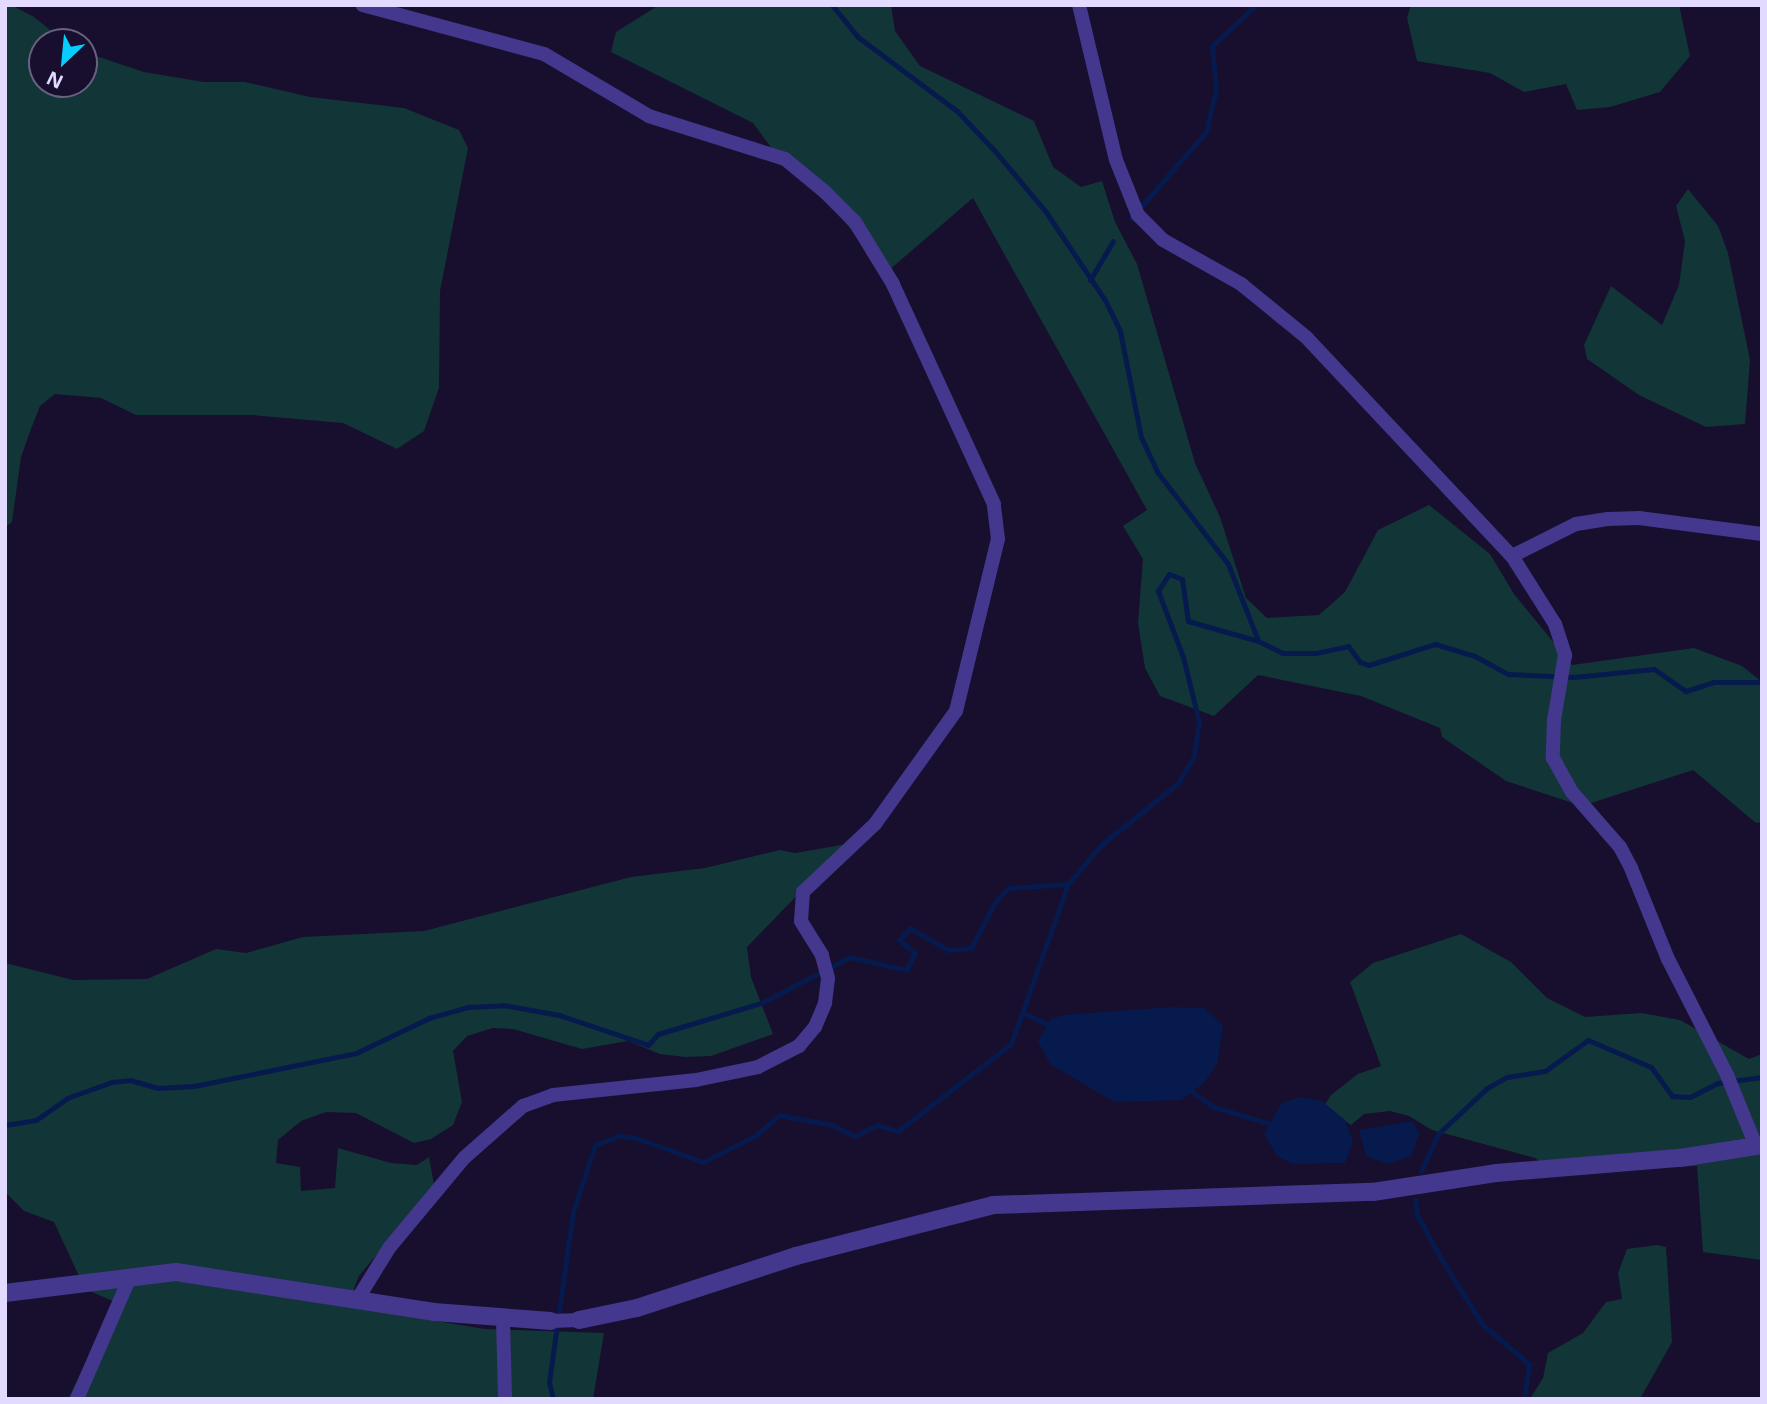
<!DOCTYPE html>
<style>
body{margin:0}
#map{position:relative;width:1767px;height:1404px;overflow:hidden;background:#170f2d;font-family:"Open Sans",sans-serif}
div>[style]{position:absolute}
.green>*{inset:0;background:#123537}
.water>*{inset:0;background:#071a4e}
.stream>*{height:5px;margin:-2.5px;padding:0 2.5px;transform-origin:2.5px;border-radius:2.5px;background:#071a4e}
.minor>*{height:14px;margin:-7px;padding:0 7px;transform-origin:7px;border-radius:7px;background:#44378e}
.tertiary>*{height:18px;margin:-9px;padding:0 9px;transform-origin:9px;border-radius:9px;background:#44378e}
span{translate:-50% -50%;white-space:nowrap;text-align:center;line-height:1.15;-webkit-text-stroke:5px #170f2d;paint-order:stroke}
.frame{position:absolute;inset:0;border:7px solid #e3dbff;pointer-events:none}
.north{position:absolute;left:28px;top:28px;width:70px;height:70px;box-sizing:border-box;background:#170f2d;border:2px solid #696181;border-radius:50%;rotate:206deg;font-size:19px;font-weight:700;line-height:28px;text-align:center;color:#e3dbff}
.north::after{content:'';display:block;margin:auto;width:24px;height:32px;background:#07cdff;clip-path:polygon(50% 0,100% 100%,50% 72%,0 100%)}
</style>
<div id="map">
<div class="green">
<div style="clip-path:polygon(11px 5px,34px 17px,65px 42px,42px 42px,42px 84px,84px 84px,84px 52px,144px 72px,204px 82px,245px 82px,310px 97px,404px 108px,459px 130px,468px 148px,440px 291px,439px 388px,424px 431px,397px 449px,343px 423px,252px 415px,136px 415px,101px 398px,55px 394px,40px 406px,31px 429px,21px 457px,12px 522px,5px 527px,5px 6px)"></div>
<div style="clip-path:polygon(659px 5px,891px 5px,895px 31px,920px 66px,1034px 121px,1053px 167px,1081px 187px,1102px 181px,1115px 222px,1137px 264px,1195px 463px,1220px 517px,1246px 598px,1267px 618px,1319px 615px,1345px 592px,1378px 530px,1429px 505px,1490px 554px,1514px 594px,1572px 665px,1694px 648px,1742px 666px,1762px 682px,1762px 822px,1756px 823px,1693px 770px,1582px 806px,1506px 781px,1442px 737px,1440px 728px,1361px 696px,1258px 675px,1214px 716px,1160px 696px,1145px 668px,1138px 623px,1143px 559px,1123px 526px,1147px 510px,973px 198px,881px 277px,866px 248px,829px 203px,776px 154px,753px 123px,611px 52px,616px 32px)"></div>
<div style="clip-path:polygon(1411px 5px,1679px 5px,1690px 56px,1660px 92px,1610px 107px,1577px 110px,1566px 84px,1524px 92px,1490px 73px,1417px 61px,1407px 18px)"></div>
<div style="clip-path:polygon(1688px 189px,1718px 226px,1728px 253px,1750px 360px,1745px 424px,1706px 427px,1639px 395px,1587px 359px,1584px 345px,1611px 286px,1662px 325px,1679px 285px,1685px 241px,1676px 206px)"></div>
<div style="clip-path:polygon(847px 844px,747px 947px,751px 977px,773px 1034px,711px 1056px,685px 1057px,660px 1054px,628px 1041px,582px 1049px,513px 1029px,493px 1028px,467px 1036px,453px 1051px,462px 1102px,453px 1125px,431px 1139px,414px 1143px,356px 1113px,326px 1112px,301px 1121px,278px 1140px,276px 1163px,300px 1167px,301px 1191px,335px 1188px,338px 1148px,391px 1163px,417px 1165px,429px 1157px,434px 1185px,359px 1276px,354px 1288px,356px 1308px,485px 1329px,604px 1333px,593px 1399px,68px 1399px,115px 1302px,85px 1289px,54px 1222px,24px 1211px,5px 1192px,5px 963px,73px 980px,147px 979px,216px 949px,246px 953px,303px 937px,424px 931px,631px 877px,705px 868px,780px 850px,795px 853px)"></div>
<div style="clip-path:polygon(1461px 934px,1511px 962px,1547px 998px,1585px 1017px,1641px 1013px,1680px 1020px,1749px 1059px,1762px 1054px,1762px 1260px,1703px 1252px,1697px 1166px,1552px 1171px,1535px 1158px,1432px 1130px,1409px 1116px,1390px 1111px,1364px 1114px,1351px 1125px,1324px 1106px,1331px 1095px,1358px 1074px,1381px 1066px,1350px 982px,1373px 963px)"></div>
<div style="clip-path:polygon(1657px 1245px,1666px 1247px,1672px 1342px,1640px 1399px,1530px 1399px,1543px 1378px,1548px 1353px,1583px 1333px,1606px 1302px,1622px 1299px,1618px 1273px,1627px 1249px)"></div>
</div>
<div class="water">
<div style="clip-path:polygon(1171px 1007px,1204px 1008px,1223px 1025px,1217px 1064px,1204px 1083px,1181px 1100px,1114px 1102px,1050px 1064px,1038px 1041px,1051px 1019px,1064px 1015px)"></div>
<div style="clip-path:polygon(1300px 1097px,1322px 1101px,1345px 1120px,1353px 1142px,1345px 1163px,1292px 1164px,1277px 1156px,1264px 1134px,1282px 1103px)"></div>
<div style="clip-path:polygon(1413px 1121px,1419px 1134px,1411px 1156px,1389px 1164px,1366px 1156px,1359px 1130px)"></div>
</div>
<div class="stream">
<div style="left:832px;top:5px;width:41px;rotate:50.9deg"></div>
<div style="left:858px;top:37px;width:124px;rotate:36.8deg"></div>
<div style="left:957px;top:111px;width:54px;rotate:46.5deg"></div>
<div style="left:994px;top:150px;width:81px;rotate:50deg"></div>
<div style="left:1046px;top:212px;width:106px;rotate:56.2deg"></div>
<div style="left:1105px;top:300px;width:34px;rotate:64deg"></div>
<div style="left:1120px;top:331px;width:108px;rotate:78.8deg"></div>
<div style="left:1141px;top:437px;width:40px;rotate:65deg"></div>
<div style="left:1158px;top:473px;width:115px;rotate:52.4deg"></div>
<div style="left:1228px;top:564px;width:82px;rotate:68.5deg"></div>
<div style="left:1131px;top:218px;width:114px;rotate:-48.9deg"></div>
<div style="left:1206px;top:132px;width:44px;rotate:-76.9deg"></div>
<div style="left:1216px;top:89px;width:43px;rotate:-95.3deg"></div>
<div style="left:1212px;top:46px;width:60px;rotate:-43deg"></div>
<div style="left:1090px;top:280px;width:45px;rotate:-59.5deg"></div>
<div style="left:1024px;top:1013px;width:30px;rotate:26deg"></div>
<div style="left:1188px;top:1089px;width:32px;rotate:35deg"></div>
<div style="left:1214px;top:1107px;width:63px;rotate:16.7deg"></div>
<div style="left:5px;top:1125px;width:31px;rotate:-9deg"></div>
<div style="left:36px;top:1120px;width:38px;rotate:-35deg"></div>
<div style="left:67px;top:1098px;width:48px;rotate:-19.6deg"></div>
<div style="left:112px;top:1082px;width:18px;rotate:-6deg"></div>
<div style="left:130px;top:1080px;width:29px;rotate:16deg"></div>
<div style="left:158px;top:1088px;width:36px;rotate:-3deg"></div>
<div style="left:194px;top:1086px;width:165px;rotate:-11.5deg"></div>
<div style="left:356px;top:1053px;width:81px;rotate:-25.6deg"></div>
<div style="left:429px;top:1018px;width:41px;rotate:-15.8deg"></div>
<div style="left:468px;top:1007px;width:35px;rotate:-3deg"></div>
<div style="left:503px;top:1005px;width:57px;rotate:10.1deg"></div>
<div style="left:559px;top:1015px;width:94px;rotate:18.6deg"></div>
<div style="left:648px;top:1045px;width:15px;rotate:-48deg"></div>
<div style="left:658px;top:1034px;width:108px;rotate:-16.8deg"></div>
<div style="left:761px;top:1003px;width:100px;rotate:-27.3deg"></div>
<div style="left:850px;top:957px;width:57px;rotate:13.1deg"></div>
<div style="left:906px;top:970px;width:19px;rotate:-62deg"></div>
<div style="left:915px;top:953px;width:21px;rotate:-141deg"></div>
<div style="left:899px;top:940px;width:16px;rotate:-47deg"></div>
<div style="left:910px;top:928px;width:44px;rotate:30.1deg"></div>
<div style="left:948px;top:950px;width:23px;rotate:-5deg"></div>
<div style="left:971px;top:948px;width:52px;rotate:-62.4deg"></div>
<div style="left:995px;top:902px;width:19px;rotate:-47deg"></div>
<div style="left:1008px;top:888px;width:60px;rotate:-3.8deg"></div>
<div style="left:1421px;top:1171px;width:41px;rotate:-65.3deg"></div>
<div style="left:1438px;top:1134px;width:67px;rotate:-43.2deg"></div>
<div style="left:1487px;top:1088px;width:23px;rotate:-29deg"></div>
<div style="left:1507px;top:1077px;width:38px;rotate:-9deg"></div>
<div style="left:1545px;top:1071px;width:53px;rotate:-35.8deg"></div>
<div style="left:1588px;top:1040px;width:69px;rotate:23.2deg"></div>
<div style="left:1651px;top:1067px;width:36px;rotate:54deg"></div>
<div style="left:1672px;top:1096px;width:18px;rotate:3deg"></div>
<div style="left:1690px;top:1097px;width:31px;rotate:-27deg"></div>
<div style="left:1718px;top:1083px;width:44px;rotate:-7.8deg"></div>
<div style="left:1415px;top:1200px;width:15px;rotate:82deg"></div>
<div style="left:1417px;top:1215px;width:46px;rotate:61.2deg"></div>
<div style="left:1439px;top:1255px;width:81px;rotate:58.1deg"></div>
<div style="left:1482px;top:1324px;width:62px;rotate:40.4deg"></div>
<div style="left:1529px;top:1364px;width:35px;rotate:98deg"></div>
<div style="left:553px;top:1399px;width:17px;rotate:-103deg"></div>
<div style="left:549px;top:1382px;width:172px;rotate:-82deg"></div>
<div style="left:573px;top:1212px;width:71px;rotate:-71.8deg"></div>
<div style="left:595px;top:1145px;width:26px;rotate:-21deg"></div>
<div style="left:619px;top:1136px;width:17px;rotate:7deg"></div>
<div style="left:636px;top:1138px;width:71px;rotate:19.7deg"></div>
<div style="left:703px;top:1162px;width:58px;rotate:-26.6deg"></div>
<div style="left:755px;top:1136px;width:32px;rotate:-41deg"></div>
<div style="left:779px;top:1115px;width:54px;rotate:10.7deg"></div>
<div style="left:832px;top:1125px;width:25px;rotate:26deg"></div>
<div style="left:855px;top:1136px;width:25px;rotate:-27deg"></div>
<div style="left:877px;top:1125px;width:22px;rotate:16deg"></div>
<div style="left:898px;top:1131px;width:143px;rotate:-37.6deg"></div>
<div style="left:1011px;top:1044px;width:170px;rotate:-70.4deg"></div>
<div style="left:1068px;top:884px;width:51px;rotate:-49.8deg"></div>
<div style="left:1101px;top:845px;width:99px;rotate:-38.8deg"></div>
<div style="left:1178px;top:783px;width:31px;rotate:-59deg"></div>
<div style="left:1194px;top:756px;width:34px;rotate:-82deg"></div>
<div style="left:1199px;top:722px;width:67px;rotate:-103.8deg"></div>
<div style="left:1183px;top:657px;width:71px;rotate:-110.7deg"></div>
<div style="left:1158px;top:591px;width:20px;rotate:-57deg"></div>
<div style="left:1169px;top:574px;width:14px;rotate:21deg"></div>
<div style="left:1182px;top:579px;width:42px;rotate:81.9deg"></div>
<div style="left:1188px;top:621px;width:73px;rotate:15.9deg"></div>
<div style="left:1258px;top:641px;width:28px;rotate:26deg"></div>
<div style="left:1283px;top:653px;width:33px"></div>
<div style="left:1316px;top:653px;width:33px;rotate:-12deg"></div>
<div style="left:1348px;top:646px;width:20px;rotate:53deg"></div>
<div style="left:1360px;top:662px;width:9px;rotate:18deg"></div>
<div style="left:1369px;top:665px;width:69px;rotate:-17.7deg"></div>
<div style="left:1435px;top:644px;width:42px;rotate:16.7deg"></div>
<div style="left:1475px;top:656px;width:38px;rotate:29deg"></div>
<div style="left:1508px;top:674px;width:66px;rotate:2.6deg"></div>
<div style="left:1574px;top:677px;width:80px;rotate:-5.7deg"></div>
<div style="left:1654px;top:669px;width:39px;rotate:35deg"></div>
<div style="left:1686px;top:691px;width:28px;rotate:-18deg"></div>
<div style="left:1713px;top:682px;width:49px"></div>
</div>
<div class="minor">
<div style="left:1079px;top:5px;width:159px;rotate:76.6deg"></div>
<div style="left:1116px;top:160px;width:59px;rotate:68.2deg"></div>
<div style="left:1138px;top:215px;width:35px;rotate:45deg"></div>
<div style="left:1163px;top:240px;width:90px;rotate:29.4deg"></div>
<div style="left:1241px;top:284px;width:84px;rotate:39.2deg"></div>
<div style="left:1306px;top:337px;width:301px;rotate:46.8deg"></div>
<div style="left:1512px;top:556px;width:80px;rotate:57.7deg"></div>
<div style="left:1555px;top:624px;width:33px;rotate:72deg"></div>
<div style="left:1565px;top:655px;width:66px;rotate:99.6deg"></div>
<div style="left:1554px;top:720px;width:38px;rotate:92deg"></div>
<div style="left:1553px;top:758px;width:39px;rotate:61deg"></div>
<div style="left:1572px;top:792px;width:73px;rotate:48.9deg"></div>
<div style="left:1620px;top:847px;width:24px;rotate:62deg"></div>
<div style="left:1631px;top:868px;width:98px;rotate:67.9deg"></div>
<div style="left:1668px;top:959px;width:130px;rotate:63deg"></div>
<div style="left:1727px;top:1075px;width:77px;rotate:67.8deg"></div>
<div style="left:1512px;top:556px;width:72px;rotate:-26.6deg"></div>
<div style="left:1576px;top:524px;width:32px;rotate:-9deg"></div>
<div style="left:1608px;top:519px;width:31px;rotate:-2deg"></div>
<div style="left:1639px;top:518px;width:124px;rotate:7.4deg"></div>
<div style="left:357px;top:1300px;width:61px;rotate:-58.4deg"></div>
<div style="left:389px;top:1248px;width:117px;rotate:-50.2deg"></div>
<div style="left:464px;top:1158px;width:79px;rotate:-41.4deg"></div>
<div style="left:523px;top:1106px;width:32px;rotate:-20deg"></div>
<div style="left:553px;top:1095px;width:144px;rotate:-6deg"></div>
<div style="left:696px;top:1080px;width:63px;rotate:-11.8deg"></div>
<div style="left:758px;top:1067px;width:46px;rotate:-27.1deg"></div>
<div style="left:799px;top:1046px;width:25px;rotate:-50deg"></div>
<div style="left:815px;top:1027px;width:26px;rotate:-67deg"></div>
<div style="left:825px;top:1003px;width:25px;rotate:-83deg"></div>
<div style="left:828px;top:978px;width:24px;rotate:-105deg"></div>
<div style="left:822px;top:955px;width:40px;rotate:-122deg"></div>
<div style="left:801px;top:921px;width:29px;rotate:-86deg"></div>
<div style="left:803px;top:892px;width:99px;rotate:-43.4deg"></div>
<div style="left:875px;top:824px;width:139px;rotate:-54.4deg"></div>
<div style="left:956px;top:711px;width:177px;rotate:-76.3deg"></div>
<div style="left:998px;top:539px;width:35px;rotate:-97deg"></div>
<div style="left:994px;top:504px;width:242px;rotate:-114.7deg"></div>
<div style="left:893px;top:284px;width:73px;rotate:-121.5deg"></div>
<div style="left:855px;top:222px;width:42px;rotate:-135deg"></div>
<div style="left:825px;top:192px;width:52px;rotate:-140.5deg"></div>
<div style="left:785px;top:159px;width:143px;rotate:-162.5deg"></div>
<div style="left:649px;top:116px;width:122px;rotate:-149.4deg"></div>
<div style="left:544px;top:54px;width:188px;rotate:-164.9deg"></div>
<div style="left:503px;top:1320px;width:79px;rotate:88.5deg"></div>
<div style="left:551px;top:1321px;width:28px;rotate:-2deg"></div>
<div style="left:77px;top:1399px;width:133px;rotate:-66.5deg"></div>
</div>
<div class="tertiary">
<div style="left:5px;top:1293px;width:172px;rotate:-7deg"></div>
<div style="left:176px;top:1272px;width:261px;rotate:8.8deg"></div>
<div style="left:434px;top:1312px;width:117px;rotate:4.4deg"></div>
<div style="left:579px;top:1320px;width:59px;rotate:-11.7deg"></div>
<div style="left:637px;top:1308px;width:167px;rotate:-18.1deg"></div>
<div style="left:796px;top:1256px;width:203px;rotate:-14.5deg"></div>
<div style="left:993px;top:1205px;width:380px;rotate:-2deg"></div>
<div style="left:1373px;top:1192px;width:124px;rotate:-8.8deg"></div>
<div style="left:1496px;top:1173px;width:185px;rotate:-4.7deg"></div>
<div style="left:1680px;top:1158px;width:83px;rotate:-9deg"></div>
</div>
<div class="frame"></div>
<div class="north">N</div>
</div>
